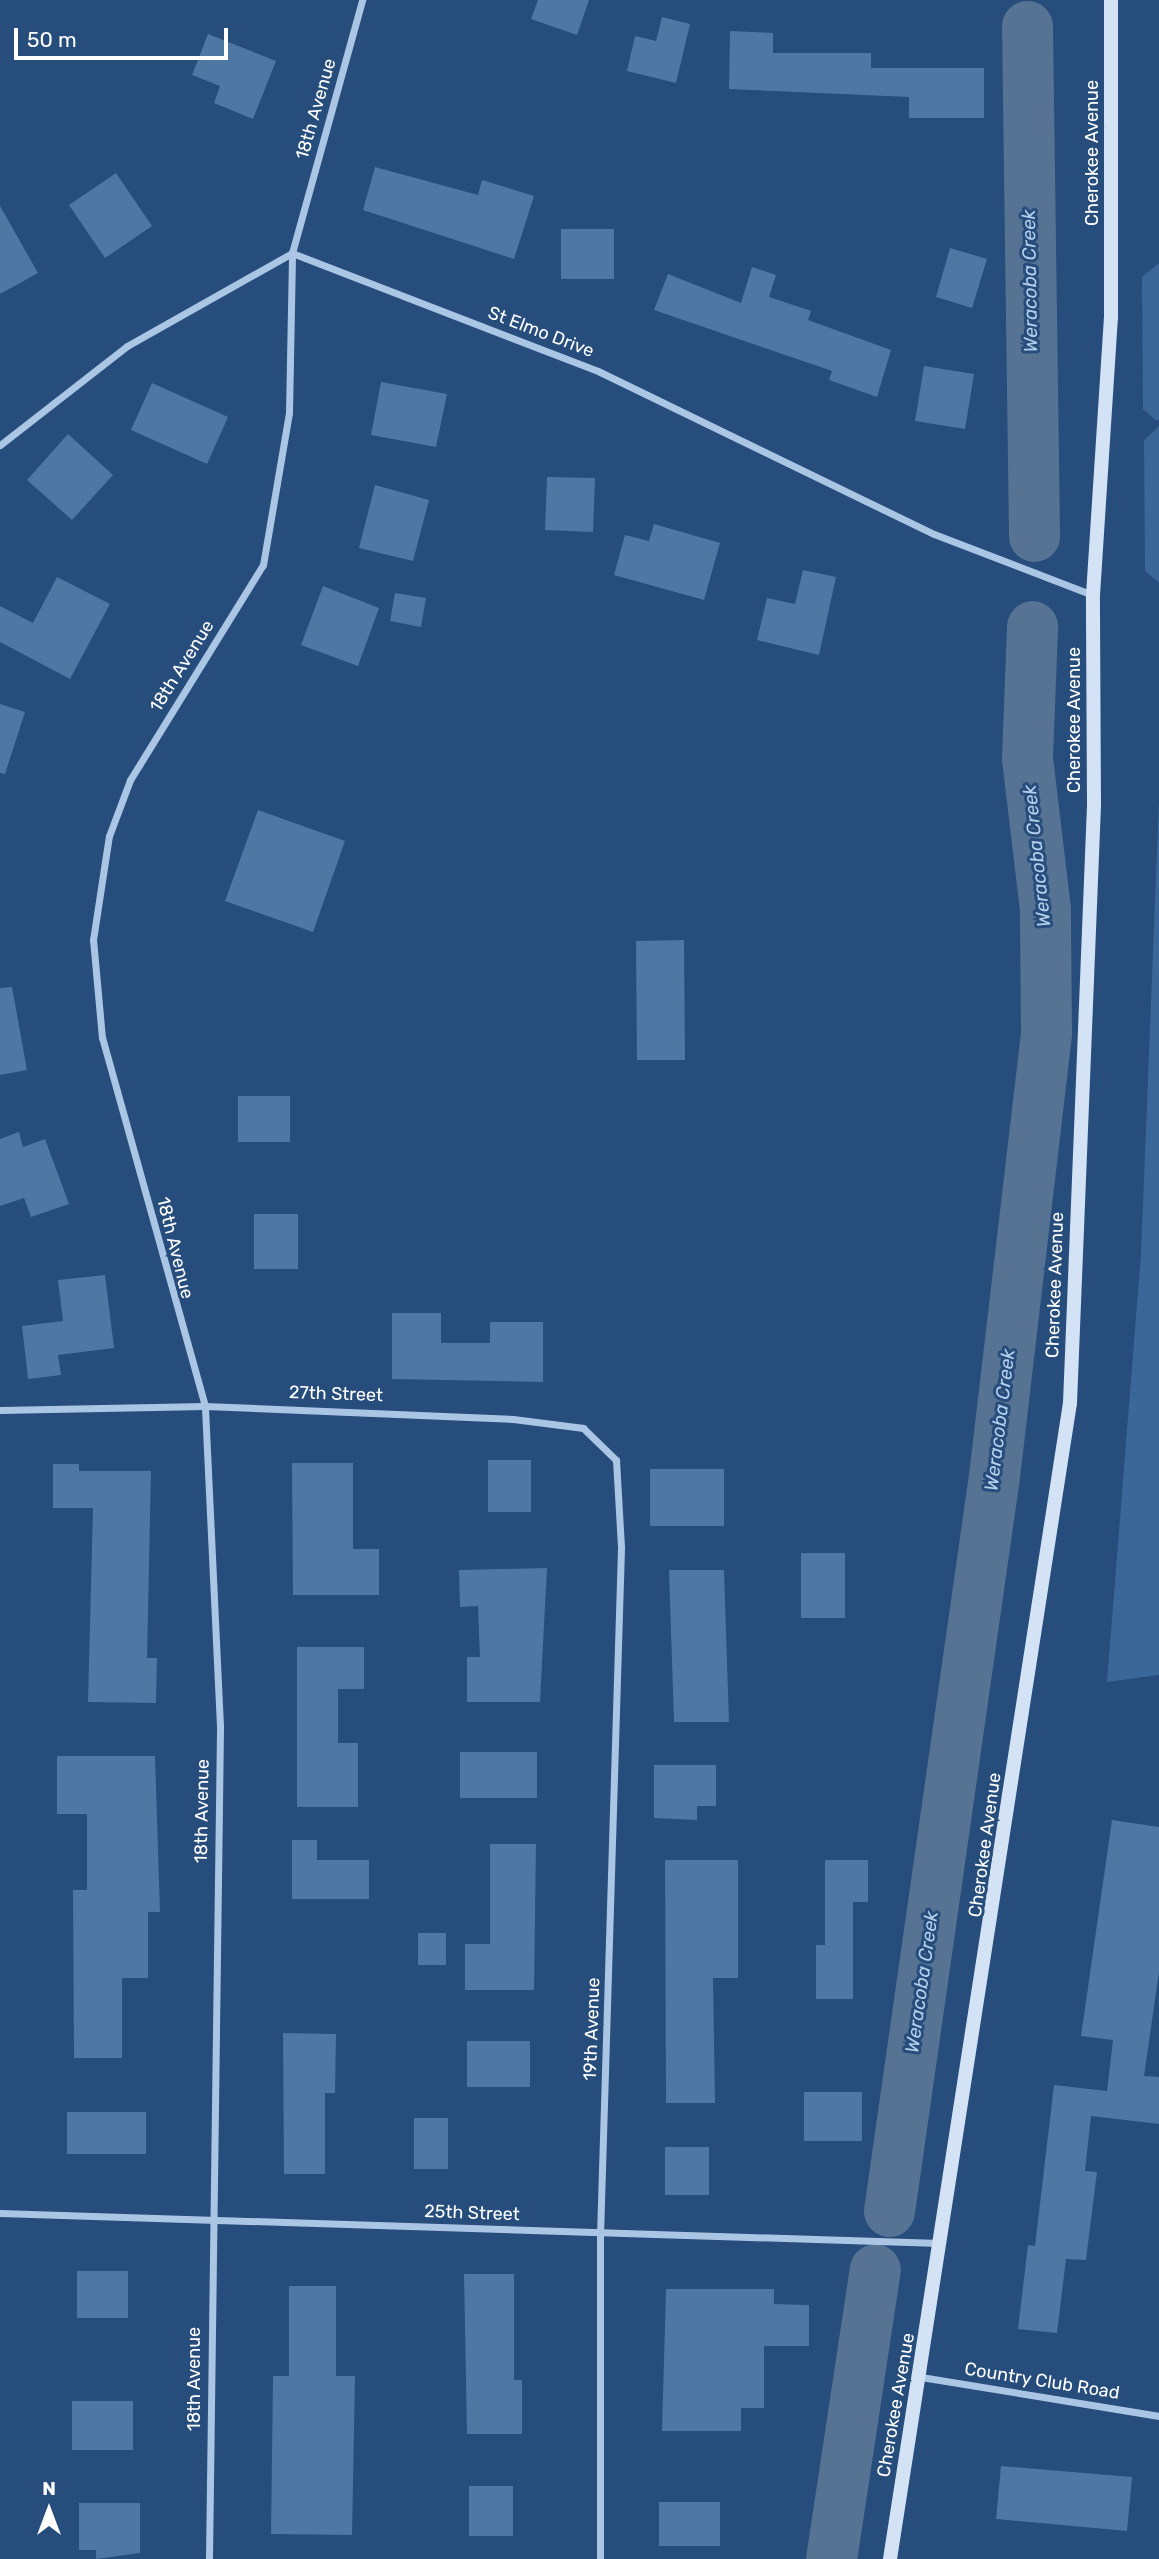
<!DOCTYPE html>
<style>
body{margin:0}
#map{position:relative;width:1159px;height:2559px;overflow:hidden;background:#264d7b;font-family:Rubik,sans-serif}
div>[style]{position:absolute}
.green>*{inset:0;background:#3a6798}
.river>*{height:51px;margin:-25.5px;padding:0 25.5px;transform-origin:25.5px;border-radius:25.5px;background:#567394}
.building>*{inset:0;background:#4e77a4}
.street>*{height:7px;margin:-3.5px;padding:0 3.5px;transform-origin:3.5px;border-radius:3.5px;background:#aac6e4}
.secondary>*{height:14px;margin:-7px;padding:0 7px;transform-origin:7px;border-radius:7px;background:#d3e2f4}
span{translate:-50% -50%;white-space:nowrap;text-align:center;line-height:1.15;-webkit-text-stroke:6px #264d7b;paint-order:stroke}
.street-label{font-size:18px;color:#fff}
.water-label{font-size:19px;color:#b5d0ec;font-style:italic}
.north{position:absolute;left:14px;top:2475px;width:70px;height:70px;-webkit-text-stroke:5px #264d7b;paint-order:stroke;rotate:0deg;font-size:19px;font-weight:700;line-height:28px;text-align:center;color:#fff}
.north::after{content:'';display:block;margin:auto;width:24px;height:32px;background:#fff;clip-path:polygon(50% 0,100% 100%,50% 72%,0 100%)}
.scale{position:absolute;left:14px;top:28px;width:214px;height:32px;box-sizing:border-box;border:4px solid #fff;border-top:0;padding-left:9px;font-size:21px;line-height:24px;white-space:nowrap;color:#fff;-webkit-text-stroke:5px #264d7b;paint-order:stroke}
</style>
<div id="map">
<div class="green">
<div style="clip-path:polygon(1159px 263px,1159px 420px,1155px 420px,1143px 409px,1142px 277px)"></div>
<div style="clip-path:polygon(1159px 426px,1159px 583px,1145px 571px,1144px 440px)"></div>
<div style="clip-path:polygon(1159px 800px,1159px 1675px,1107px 1682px,1141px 1254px)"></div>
</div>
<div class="river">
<div style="left:1027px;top:26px;width:510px;rotate:89.21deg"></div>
<div style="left:889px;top:2211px;width:742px;rotate:-81.87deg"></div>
<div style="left:994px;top:1476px;width:446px;rotate:-83.3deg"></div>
<div style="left:1046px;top:1033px;width:124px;rotate:-90.5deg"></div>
<div style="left:1045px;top:909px;width:152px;rotate:-96.8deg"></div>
<div style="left:1027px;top:758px;width:132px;rotate:-87.8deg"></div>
<div style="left:831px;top:2559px;width:293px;rotate:-81.4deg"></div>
</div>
<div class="building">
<div style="clip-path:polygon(538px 0,589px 0,577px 35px,531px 19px)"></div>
<div style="clip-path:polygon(662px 17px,690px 24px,676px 83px,627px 71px,635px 36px,656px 41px)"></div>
<div style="clip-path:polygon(730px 31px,773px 33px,773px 53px,871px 53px,871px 68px,984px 68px,984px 118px,909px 118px,909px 97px,729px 89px)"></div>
<div style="clip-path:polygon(208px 34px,276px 61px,253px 119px,214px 103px,220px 86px,192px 75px)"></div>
<div style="clip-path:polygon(375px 167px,478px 195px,482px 180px,534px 196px,514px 259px,363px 210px)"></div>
<div style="clip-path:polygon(116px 173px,152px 226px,105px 258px,69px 205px)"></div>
<div style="clip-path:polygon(0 206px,38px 273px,0 294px)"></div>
<div style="clip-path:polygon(561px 229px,614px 229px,614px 279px,561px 279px)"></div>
<div style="clip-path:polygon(950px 248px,987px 259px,972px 308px,936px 297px)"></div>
<div style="clip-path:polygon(752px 267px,776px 275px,769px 297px,811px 311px,808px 320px,891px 350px,877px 397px,829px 380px,832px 371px,654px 310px,668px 274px,741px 303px)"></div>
<div style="clip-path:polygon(924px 366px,974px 374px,965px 429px,915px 421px)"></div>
<div style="clip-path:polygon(381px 382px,447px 394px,436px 447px,371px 435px)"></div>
<div style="clip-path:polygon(152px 383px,228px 417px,207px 464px,131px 430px)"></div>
<div style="clip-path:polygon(68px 434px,113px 475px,72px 520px,27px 480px)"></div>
<div style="clip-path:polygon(547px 477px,595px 478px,593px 532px,545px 530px)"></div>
<div style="clip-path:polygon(375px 485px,429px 500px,413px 561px,359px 548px)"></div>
<div style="clip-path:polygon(654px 524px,720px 543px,704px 600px,614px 575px,625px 535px,649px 541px)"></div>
<div style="clip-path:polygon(803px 570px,836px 577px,819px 655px,757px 640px,767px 598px,795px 604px)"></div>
<div style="clip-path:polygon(57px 577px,110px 604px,70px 679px,0 642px,0 606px,33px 623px)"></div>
<div style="clip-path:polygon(323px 586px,379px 608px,358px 666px,301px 645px)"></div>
<div style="clip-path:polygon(395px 593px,426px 598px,421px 627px,390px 621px)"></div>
<div style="clip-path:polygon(0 704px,25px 712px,5px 774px,0 773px)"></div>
<div style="clip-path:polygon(258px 810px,345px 841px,313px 932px,225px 901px)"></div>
<div style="clip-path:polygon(684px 940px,685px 1060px,637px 1060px,636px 941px)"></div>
<div style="clip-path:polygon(12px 987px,27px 1070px,0 1075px,0 988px)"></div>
<div style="clip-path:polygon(238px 1096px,290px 1096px,290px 1142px,238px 1142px)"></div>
<div style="clip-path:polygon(19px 1132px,23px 1147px,45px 1139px,69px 1204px,31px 1217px,24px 1198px,0 1206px,0 1139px)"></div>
<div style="clip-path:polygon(254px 1214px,298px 1214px,298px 1269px,254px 1269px)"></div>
<div style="clip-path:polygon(105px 1275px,114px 1348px,58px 1355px,61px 1375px,28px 1379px,22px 1326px,63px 1321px,58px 1280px)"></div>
<div style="clip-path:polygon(392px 1313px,441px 1313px,441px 1343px,490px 1343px,490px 1322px,543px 1322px,543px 1382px,392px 1379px)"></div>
<div style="clip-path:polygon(488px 1460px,531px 1460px,531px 1512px,488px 1512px)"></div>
<div style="clip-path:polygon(292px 1463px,353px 1463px,353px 1549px,379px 1549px,379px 1595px,293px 1595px)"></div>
<div style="clip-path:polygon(53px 1464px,79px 1464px,79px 1471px,151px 1471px,147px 1658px,157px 1658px,156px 1703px,88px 1702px,93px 1508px,53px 1508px)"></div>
<div style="clip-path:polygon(650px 1469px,724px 1469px,724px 1526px,650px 1526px)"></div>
<div style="clip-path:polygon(801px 1553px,845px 1553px,845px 1618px,801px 1618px)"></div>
<div style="clip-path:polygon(547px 1568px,540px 1702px,467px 1702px,467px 1657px,480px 1657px,478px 1606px,460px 1607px,459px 1570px)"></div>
<div style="clip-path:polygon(669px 1570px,724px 1570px,729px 1722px,674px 1722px)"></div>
<div style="clip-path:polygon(297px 1647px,364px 1647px,364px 1689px,338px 1689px,338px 1743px,358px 1743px,358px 1807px,297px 1807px)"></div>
<div style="clip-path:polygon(460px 1752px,537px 1752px,537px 1798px,460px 1798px)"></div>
<div style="clip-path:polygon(57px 1756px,155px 1756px,160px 1912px,148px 1912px,148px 1978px,122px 1978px,122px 2058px,74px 2058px,73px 1890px,87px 1890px,87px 1814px,57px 1814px)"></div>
<div style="clip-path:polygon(654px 1765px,716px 1765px,716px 1806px,697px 1806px,697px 1820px,654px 1818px)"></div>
<div style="clip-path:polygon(1112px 1820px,1159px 1827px,1159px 1972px,1144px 2076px,1159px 2077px,1159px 2124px,1091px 2116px,1085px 2171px,1097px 2172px,1086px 2260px,1066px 2259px,1057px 2333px,1018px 2329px,1028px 2245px,1035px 2246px,1054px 2085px,1107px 2091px,1113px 2040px,1081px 2036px)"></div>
<div style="clip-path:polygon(292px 1840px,317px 1840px,317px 1860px,369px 1860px,369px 1899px,292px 1899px)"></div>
<div style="clip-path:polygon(490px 1844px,536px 1844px,534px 1990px,465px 1990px,465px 1944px,490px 1944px)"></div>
<div style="clip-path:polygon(665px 1860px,738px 1860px,738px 1978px,713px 1978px,715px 2103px,666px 2103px)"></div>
<div style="clip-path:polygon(825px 1860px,868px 1860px,868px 1902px,853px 1902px,853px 1999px,816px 1999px,816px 1945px,825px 1945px)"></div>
<div style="clip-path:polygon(418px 1933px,446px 1933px,446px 1965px,418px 1965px)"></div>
<div style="clip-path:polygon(283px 2033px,336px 2034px,335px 2093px,325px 2093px,325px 2174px,284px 2174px)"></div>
<div style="clip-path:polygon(467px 2041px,530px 2041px,530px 2087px,467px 2087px)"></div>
<div style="clip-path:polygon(804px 2092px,862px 2092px,862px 2141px,804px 2141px)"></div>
<div style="clip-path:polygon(67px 2112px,146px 2112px,146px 2154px,67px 2154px)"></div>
<div style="clip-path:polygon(414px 2118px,448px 2118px,448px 2169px,414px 2169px)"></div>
<div style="clip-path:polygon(665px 2147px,709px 2147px,709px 2195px,665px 2195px)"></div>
<div style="clip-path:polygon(77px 2271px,128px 2271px,128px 2318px,77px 2318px)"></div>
<div style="clip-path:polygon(464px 2274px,514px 2274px,514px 2380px,522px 2380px,522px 2434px,467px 2434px)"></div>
<div style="clip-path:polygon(289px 2286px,336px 2286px,336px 2376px,355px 2376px,352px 2535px,271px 2534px,273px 2376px,289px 2376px)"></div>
<div style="clip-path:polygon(666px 2289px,774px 2289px,774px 2304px,809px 2305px,809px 2346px,764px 2346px,764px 2408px,741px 2408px,741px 2431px,662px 2431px)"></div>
<div style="clip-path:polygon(72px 2401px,133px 2401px,133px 2450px,72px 2450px)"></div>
<div style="clip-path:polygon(1001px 2466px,1132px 2477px,1127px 2531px,996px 2519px)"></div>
<div style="clip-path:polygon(469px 2486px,513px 2486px,513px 2536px,469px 2536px)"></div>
<div style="clip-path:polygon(659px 2502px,720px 2502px,720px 2546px,659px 2546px)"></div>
<div style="clip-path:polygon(79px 2503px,140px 2503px,140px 2553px,96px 2559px,96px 2550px,79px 2550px)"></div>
</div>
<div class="street">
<div style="left:0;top:445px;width:161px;rotate:-37.9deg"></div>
<div style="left:127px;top:346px;width:189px;rotate:-29.4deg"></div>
<div style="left:292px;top:253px;width:328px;rotate:21.1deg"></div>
<div style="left:598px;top:371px;width:373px;rotate:25.9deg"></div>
<div style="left:934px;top:534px;width:170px;rotate:21deg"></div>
<div style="left:0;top:1410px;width:205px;rotate:-1.1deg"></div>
<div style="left:205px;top:1406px;width:308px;rotate:2.4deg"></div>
<div style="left:513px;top:1419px;width:71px;rotate:7.3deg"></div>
<div style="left:583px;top:1428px;width:46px;rotate:44.1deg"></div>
<div style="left:616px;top:1460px;width:88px;rotate:86.7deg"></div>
<div style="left:621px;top:1548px;width:686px;rotate:91.75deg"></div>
<div style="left:600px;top:2234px;width:325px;rotate:90deg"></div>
<div style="left:0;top:2213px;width:940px;rotate:1.83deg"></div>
<div style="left:921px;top:2377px;width:241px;rotate:9.3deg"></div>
<div style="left:209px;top:2559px;width:833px;rotate:-89.24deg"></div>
<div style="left:220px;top:1726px;width:320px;rotate:-92.7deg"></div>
<div style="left:205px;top:1406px;width:382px;rotate:-105.6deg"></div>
<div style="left:102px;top:1038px;width:98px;rotate:-95.2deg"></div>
<div style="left:93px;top:940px;width:105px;rotate:-81.3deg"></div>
<div style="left:109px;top:836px;width:60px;rotate:-69.4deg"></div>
<div style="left:130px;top:780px;width:253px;rotate:-58.3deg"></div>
<div style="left:263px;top:565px;width:154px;rotate:-80.3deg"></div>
<div style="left:289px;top:413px;width:160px;rotate:-88.9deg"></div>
<div style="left:292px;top:253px;width:263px;rotate:-74.5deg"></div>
</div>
<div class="secondary">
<div style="left:890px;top:2559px;width:1170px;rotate:-81.15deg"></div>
<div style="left:1070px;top:1403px;width:598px;rotate:-87.7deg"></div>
<div style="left:1094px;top:805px;width:210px;rotate:-90.3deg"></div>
<div style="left:1093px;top:595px;width:279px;rotate:-86.3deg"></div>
<div style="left:1111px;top:317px;width:317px;rotate:-90deg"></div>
</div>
<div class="street-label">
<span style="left:316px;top:109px;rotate:-74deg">18th Avenue</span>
<span style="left:1092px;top:153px;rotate:-90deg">Cherokee Avenue</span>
<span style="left:541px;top:332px;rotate:21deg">St Elmo Drive</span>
<span style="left:182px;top:666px;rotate:-58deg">18th Avenue</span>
<span style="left:1074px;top:720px;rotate:-90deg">Cherokee Avenue</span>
<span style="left:175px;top:1248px;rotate:76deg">18th Avenue</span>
<span style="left:1055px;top:1285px;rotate:-88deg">Cherokee Avenue</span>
<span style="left:336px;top:1394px;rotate:2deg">27th Street</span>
<span style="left:202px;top:1811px;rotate:-89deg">18th Avenue</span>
<span style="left:985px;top:1845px;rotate:-82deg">Cherokee Avenue</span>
<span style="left:592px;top:2029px;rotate:-88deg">19th Avenue</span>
<span style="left:472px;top:2213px;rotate:2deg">25th Street</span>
<span style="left:194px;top:2379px;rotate:-90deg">18th Avenue</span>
<span style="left:1042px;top:2381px;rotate:9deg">Country Club Road</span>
<span style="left:896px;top:2405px;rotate:-80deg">Cherokee Avenue</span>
</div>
<div class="water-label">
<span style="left:1030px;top:281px;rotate:-91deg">Weracoba Creek</span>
<span style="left:1037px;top:856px;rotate:-96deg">Weracoba Creek</span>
<span style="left:1000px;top:1420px;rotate:-83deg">Weracoba Creek</span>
<span style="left:922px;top:1982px;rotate:-82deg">Weracoba Creek</span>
</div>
<div class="north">N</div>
<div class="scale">50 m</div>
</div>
